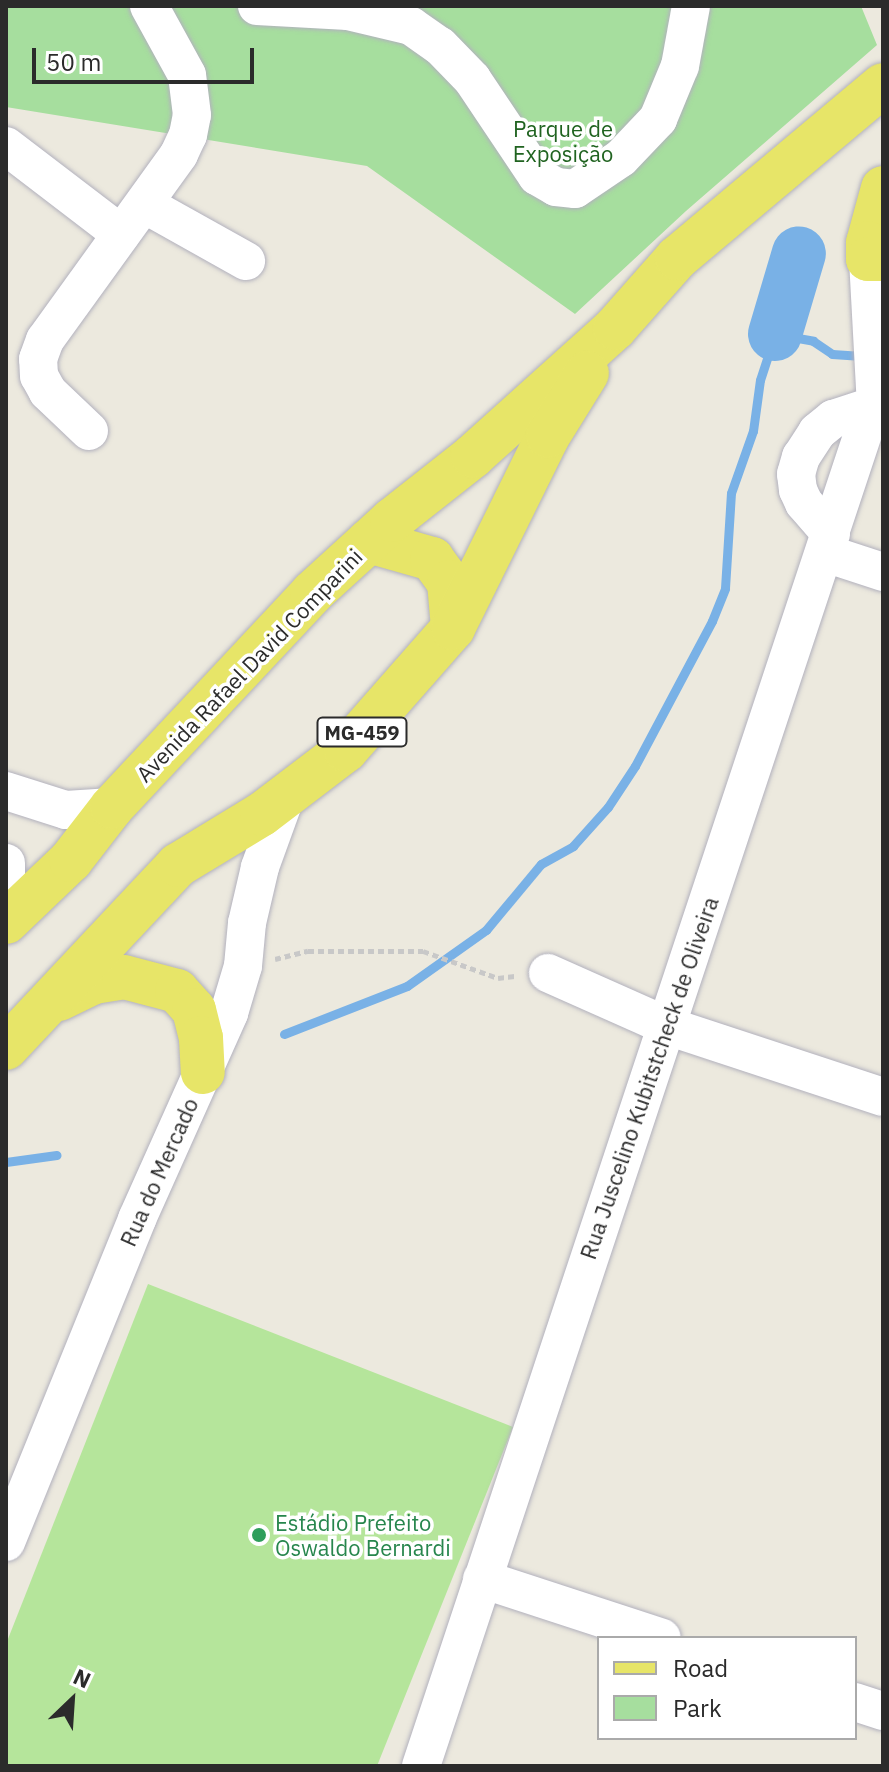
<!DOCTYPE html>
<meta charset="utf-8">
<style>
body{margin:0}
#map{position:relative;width:889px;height:1772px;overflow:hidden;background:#ece9de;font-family:"IBM Plex Sans",sans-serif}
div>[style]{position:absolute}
.green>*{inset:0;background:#a6de9e}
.pitch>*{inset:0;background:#b5e59b}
.stream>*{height:9px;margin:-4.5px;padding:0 4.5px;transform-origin:4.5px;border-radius:4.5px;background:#79b1e6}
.river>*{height:54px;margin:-27px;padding:0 27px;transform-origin:27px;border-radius:27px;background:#79b1e6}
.path>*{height:5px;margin-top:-2.5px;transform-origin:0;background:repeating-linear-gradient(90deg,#c8c8c8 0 6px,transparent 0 10px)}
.roads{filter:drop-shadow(0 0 2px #b2b1bd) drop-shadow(0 0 2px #b2b1bd)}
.minor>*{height:38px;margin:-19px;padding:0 19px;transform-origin:19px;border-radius:19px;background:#fff}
.major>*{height:44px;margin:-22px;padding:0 22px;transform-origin:22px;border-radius:22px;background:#e7e568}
.dots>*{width:22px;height:22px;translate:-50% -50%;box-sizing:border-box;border:4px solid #fff;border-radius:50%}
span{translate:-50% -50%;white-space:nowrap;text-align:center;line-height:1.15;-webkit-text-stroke:7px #fff;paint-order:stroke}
.shield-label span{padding:2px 6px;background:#fff;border:2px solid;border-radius:6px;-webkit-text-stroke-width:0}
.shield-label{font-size:20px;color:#2b2b2b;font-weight:700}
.park-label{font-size:22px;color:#206320}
.street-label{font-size:22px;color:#2b2b2b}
.leisure-label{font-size:22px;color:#27864d}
.left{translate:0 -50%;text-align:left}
.frame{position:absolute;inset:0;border:8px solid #2b2b2b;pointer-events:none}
.legend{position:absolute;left:597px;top:1636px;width:260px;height:104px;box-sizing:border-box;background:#fff;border:2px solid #aaa;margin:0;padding:10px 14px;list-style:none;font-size:24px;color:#2b2b2b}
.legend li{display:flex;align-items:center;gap:16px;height:40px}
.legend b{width:40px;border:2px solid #aaa}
.north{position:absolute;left:32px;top:1660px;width:80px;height:80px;-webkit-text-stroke:6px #fff;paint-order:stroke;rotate:25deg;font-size:22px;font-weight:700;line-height:32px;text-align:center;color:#2b2b2b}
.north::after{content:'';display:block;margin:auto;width:28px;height:36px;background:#2b2b2b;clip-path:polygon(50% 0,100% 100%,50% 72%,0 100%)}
.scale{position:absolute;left:32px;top:48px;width:222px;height:36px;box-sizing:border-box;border:4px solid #2b2b2b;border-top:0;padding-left:10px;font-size:24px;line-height:28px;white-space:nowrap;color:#2b2b2b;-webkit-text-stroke:6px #fff;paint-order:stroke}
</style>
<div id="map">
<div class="green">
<div style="clip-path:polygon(6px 6px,861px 6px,877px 45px,686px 211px,575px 314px,367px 166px,6px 107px)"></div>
</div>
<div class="pitch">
<div style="clip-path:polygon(148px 1284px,513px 1427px,377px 1766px,6px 1766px,6px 1644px)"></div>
</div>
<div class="stream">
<div style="left:284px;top:1034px;width:132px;rotate:-21.3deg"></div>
<div style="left:407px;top:986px;width:97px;rotate:-35.3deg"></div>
<div style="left:486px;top:930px;width:86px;rotate:-50.2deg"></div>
<div style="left:541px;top:864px;width:37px;rotate:-29deg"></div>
<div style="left:573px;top:846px;width:52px;rotate:-48.1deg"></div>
<div style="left:608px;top:807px;width:49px;rotate:-56.6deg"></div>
<div style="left:635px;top:766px;width:164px;rotate:-62deg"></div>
<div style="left:712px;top:621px;width:35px;rotate:-68deg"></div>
<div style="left:725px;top:588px;width:95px;rotate:-86.4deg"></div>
<div style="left:731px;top:493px;width:66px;rotate:-70.5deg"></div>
<div style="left:753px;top:431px;width:51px;rotate:-82.2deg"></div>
<div style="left:760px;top:380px;width:48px;rotate:-71.9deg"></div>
<div style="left:775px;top:334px;width:39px;rotate:10deg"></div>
<div style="left:813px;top:341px;width:23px;rotate:34deg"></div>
<div style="left:832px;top:354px;width:30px;rotate:4deg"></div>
<div style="left:6px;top:1162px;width:51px;rotate:-7.8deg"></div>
</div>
<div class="river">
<div style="left:775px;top:334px;width:84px;rotate:-73.5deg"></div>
</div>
<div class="path">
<div style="left:275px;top:959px;width:34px;rotate:-14deg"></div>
<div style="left:308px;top:951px;width:115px"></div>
<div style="left:423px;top:951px;width:80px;rotate:19.8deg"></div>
<div style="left:498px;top:978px;width:17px;rotate:-7deg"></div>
</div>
<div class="roads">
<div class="minor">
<div style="left:257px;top:6px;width:91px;rotate:3.1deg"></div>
<div style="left:348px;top:11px;width:65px;rotate:13.4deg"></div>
<div style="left:411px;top:26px;width:35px;rotate:35deg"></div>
<div style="left:440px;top:46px;width:46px;rotate:45.9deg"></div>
<div style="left:472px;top:79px;width:117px;rotate:56.2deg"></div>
<div style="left:537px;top:176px;width:22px;rotate:30deg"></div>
<div style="left:556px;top:187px;width:19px;rotate:6deg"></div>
<div style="left:575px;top:189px;width:55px;rotate:-34deg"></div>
<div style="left:621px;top:158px;width:54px;rotate:-46.5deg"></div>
<div style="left:658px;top:119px;width:57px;rotate:-67.5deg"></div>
<div style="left:680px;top:66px;width:61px;rotate:-79.6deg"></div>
<div style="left:6px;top:146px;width:145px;rotate:37.4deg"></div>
<div style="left:144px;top:204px;width:117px;rotate:29.2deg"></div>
<div style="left:868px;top:259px;width:131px;rotate:86.9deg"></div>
<div style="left:89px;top:431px;width:57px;rotate:-136.4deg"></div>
<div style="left:48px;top:392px;width:18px;rotate:-119deg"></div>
<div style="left:39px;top:376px;width:17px;rotate:-93deg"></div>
<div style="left:38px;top:359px;width:20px;rotate:-70deg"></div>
<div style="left:45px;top:340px;width:229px;rotate:-54.2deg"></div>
<div style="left:179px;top:154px;width:21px;rotate:-65deg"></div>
<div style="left:188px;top:135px;width:20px;rotate:-79deg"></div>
<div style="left:192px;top:115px;width:40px;rotate:-97.1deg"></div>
<div style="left:187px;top:75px;width:79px;rotate:-118.8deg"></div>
<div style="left:831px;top:534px;width:41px;rotate:-131.1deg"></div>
<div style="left:804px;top:503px;width:14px;rotate:-115deg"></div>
<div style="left:798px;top:490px;width:16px;rotate:-97deg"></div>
<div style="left:796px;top:474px;width:18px;rotate:-74deg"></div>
<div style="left:801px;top:457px;width:30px;rotate:-57deg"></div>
<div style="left:817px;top:432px;width:21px;rotate:-39deg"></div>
<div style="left:833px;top:419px;width:40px;rotate:-18deg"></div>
<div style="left:825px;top:553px;width:61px;rotate:18.1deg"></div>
<div style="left:6px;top:791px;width:63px;rotate:17.6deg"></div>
<div style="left:66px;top:810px;width:46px;rotate:-3.7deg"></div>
<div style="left:6px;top:863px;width:18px;rotate:90deg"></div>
<div style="left:548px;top:973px;width:130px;rotate:24deg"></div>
<div style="left:667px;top:1026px;width:227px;rotate:18.2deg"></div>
<div style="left:6px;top:1542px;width:349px;rotate:-67.9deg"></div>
<div style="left:137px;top:1219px;width:226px;rotate:-65.9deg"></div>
<div style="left:229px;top:1013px;width:49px;rotate:-73.4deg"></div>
<div style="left:243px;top:966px;width:43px;rotate:-84.7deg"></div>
<div style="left:247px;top:923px;width:57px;rotate:-76.9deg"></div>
<div style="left:260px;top:867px;width:77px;rotate:-70.1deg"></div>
<div style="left:482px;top:1579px;width:189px;rotate:18.1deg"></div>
<div style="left:855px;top:1702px;width:29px;rotate:18deg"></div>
<div style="left:421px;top:1766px;width:1468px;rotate:-71.65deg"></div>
</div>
<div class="major">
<div style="left:883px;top:188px;width:57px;rotate:105.3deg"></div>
<div style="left:868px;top:243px;width:16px;rotate:90deg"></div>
<div style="left:868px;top:259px;width:15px"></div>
<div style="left:369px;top:541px;width:66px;rotate:15.9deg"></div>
<div style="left:432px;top:559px;width:29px;rotate:54deg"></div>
<div style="left:449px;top:582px;width:46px;rotate:85deg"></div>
<div style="left:6px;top:922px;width:90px;rotate:-43.6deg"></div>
<div style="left:71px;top:860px;width:67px;rotate:-52.3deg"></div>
<div style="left:112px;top:807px;width:293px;rotate:-46.9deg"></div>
<div style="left:312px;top:593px;width:108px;rotate:-42.4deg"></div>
<div style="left:392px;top:520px;width:103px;rotate:-38.3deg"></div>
<div style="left:473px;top:456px;width:191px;rotate:-42deg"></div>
<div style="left:615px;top:328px;width:94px;rotate:-48.5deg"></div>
<div style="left:677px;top:258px;width:269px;rotate:-40deg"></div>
<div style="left:59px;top:999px;width:39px;rotate:-26deg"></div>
<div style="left:94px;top:982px;width:30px;rotate:-9deg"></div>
<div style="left:124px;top:977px;width:55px;rotate:14.8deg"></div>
<div style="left:177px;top:991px;width:25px;rotate:48deg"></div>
<div style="left:194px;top:1010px;width:29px;rotate:76deg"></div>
<div style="left:201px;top:1038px;width:34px;rotate:87deg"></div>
<div style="left:6px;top:1048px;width:251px;rotate:-46.8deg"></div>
<div style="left:178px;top:865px;width:98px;rotate:-31.3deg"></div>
<div style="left:262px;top:814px;width:106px;rotate:-37.3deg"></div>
<div style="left:346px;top:750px;width:162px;rotate:-48.7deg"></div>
<div style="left:453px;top:628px;width:214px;rotate:-63.7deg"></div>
<div style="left:548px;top:436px;width:74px;rotate:-58.2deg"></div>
</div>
</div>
<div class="dots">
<div style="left:259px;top:1535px;background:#2e9e5b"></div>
</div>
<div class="shield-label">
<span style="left:362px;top:732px">MG-459</span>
</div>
<div class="park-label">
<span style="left:563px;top:141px">Parque de<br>Exposição</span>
</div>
<div class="street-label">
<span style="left:249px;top:665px;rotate:-46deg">Avenida Rafael David Comparini</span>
<span style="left:649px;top:1078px;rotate:-71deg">Rua Juscelino Kubitstcheck de Oliveira</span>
<span style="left:159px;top:1172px;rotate:-66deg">Rua do Mercado</span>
</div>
<div class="leisure-label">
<span class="left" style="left:275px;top:1535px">Estádio Prefeito<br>Oswaldo Bernardi</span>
</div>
<div class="frame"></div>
<ul class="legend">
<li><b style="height:10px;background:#e7e568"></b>Road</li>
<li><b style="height:22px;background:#a6de9e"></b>Park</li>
</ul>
<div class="north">N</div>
<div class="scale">50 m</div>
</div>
